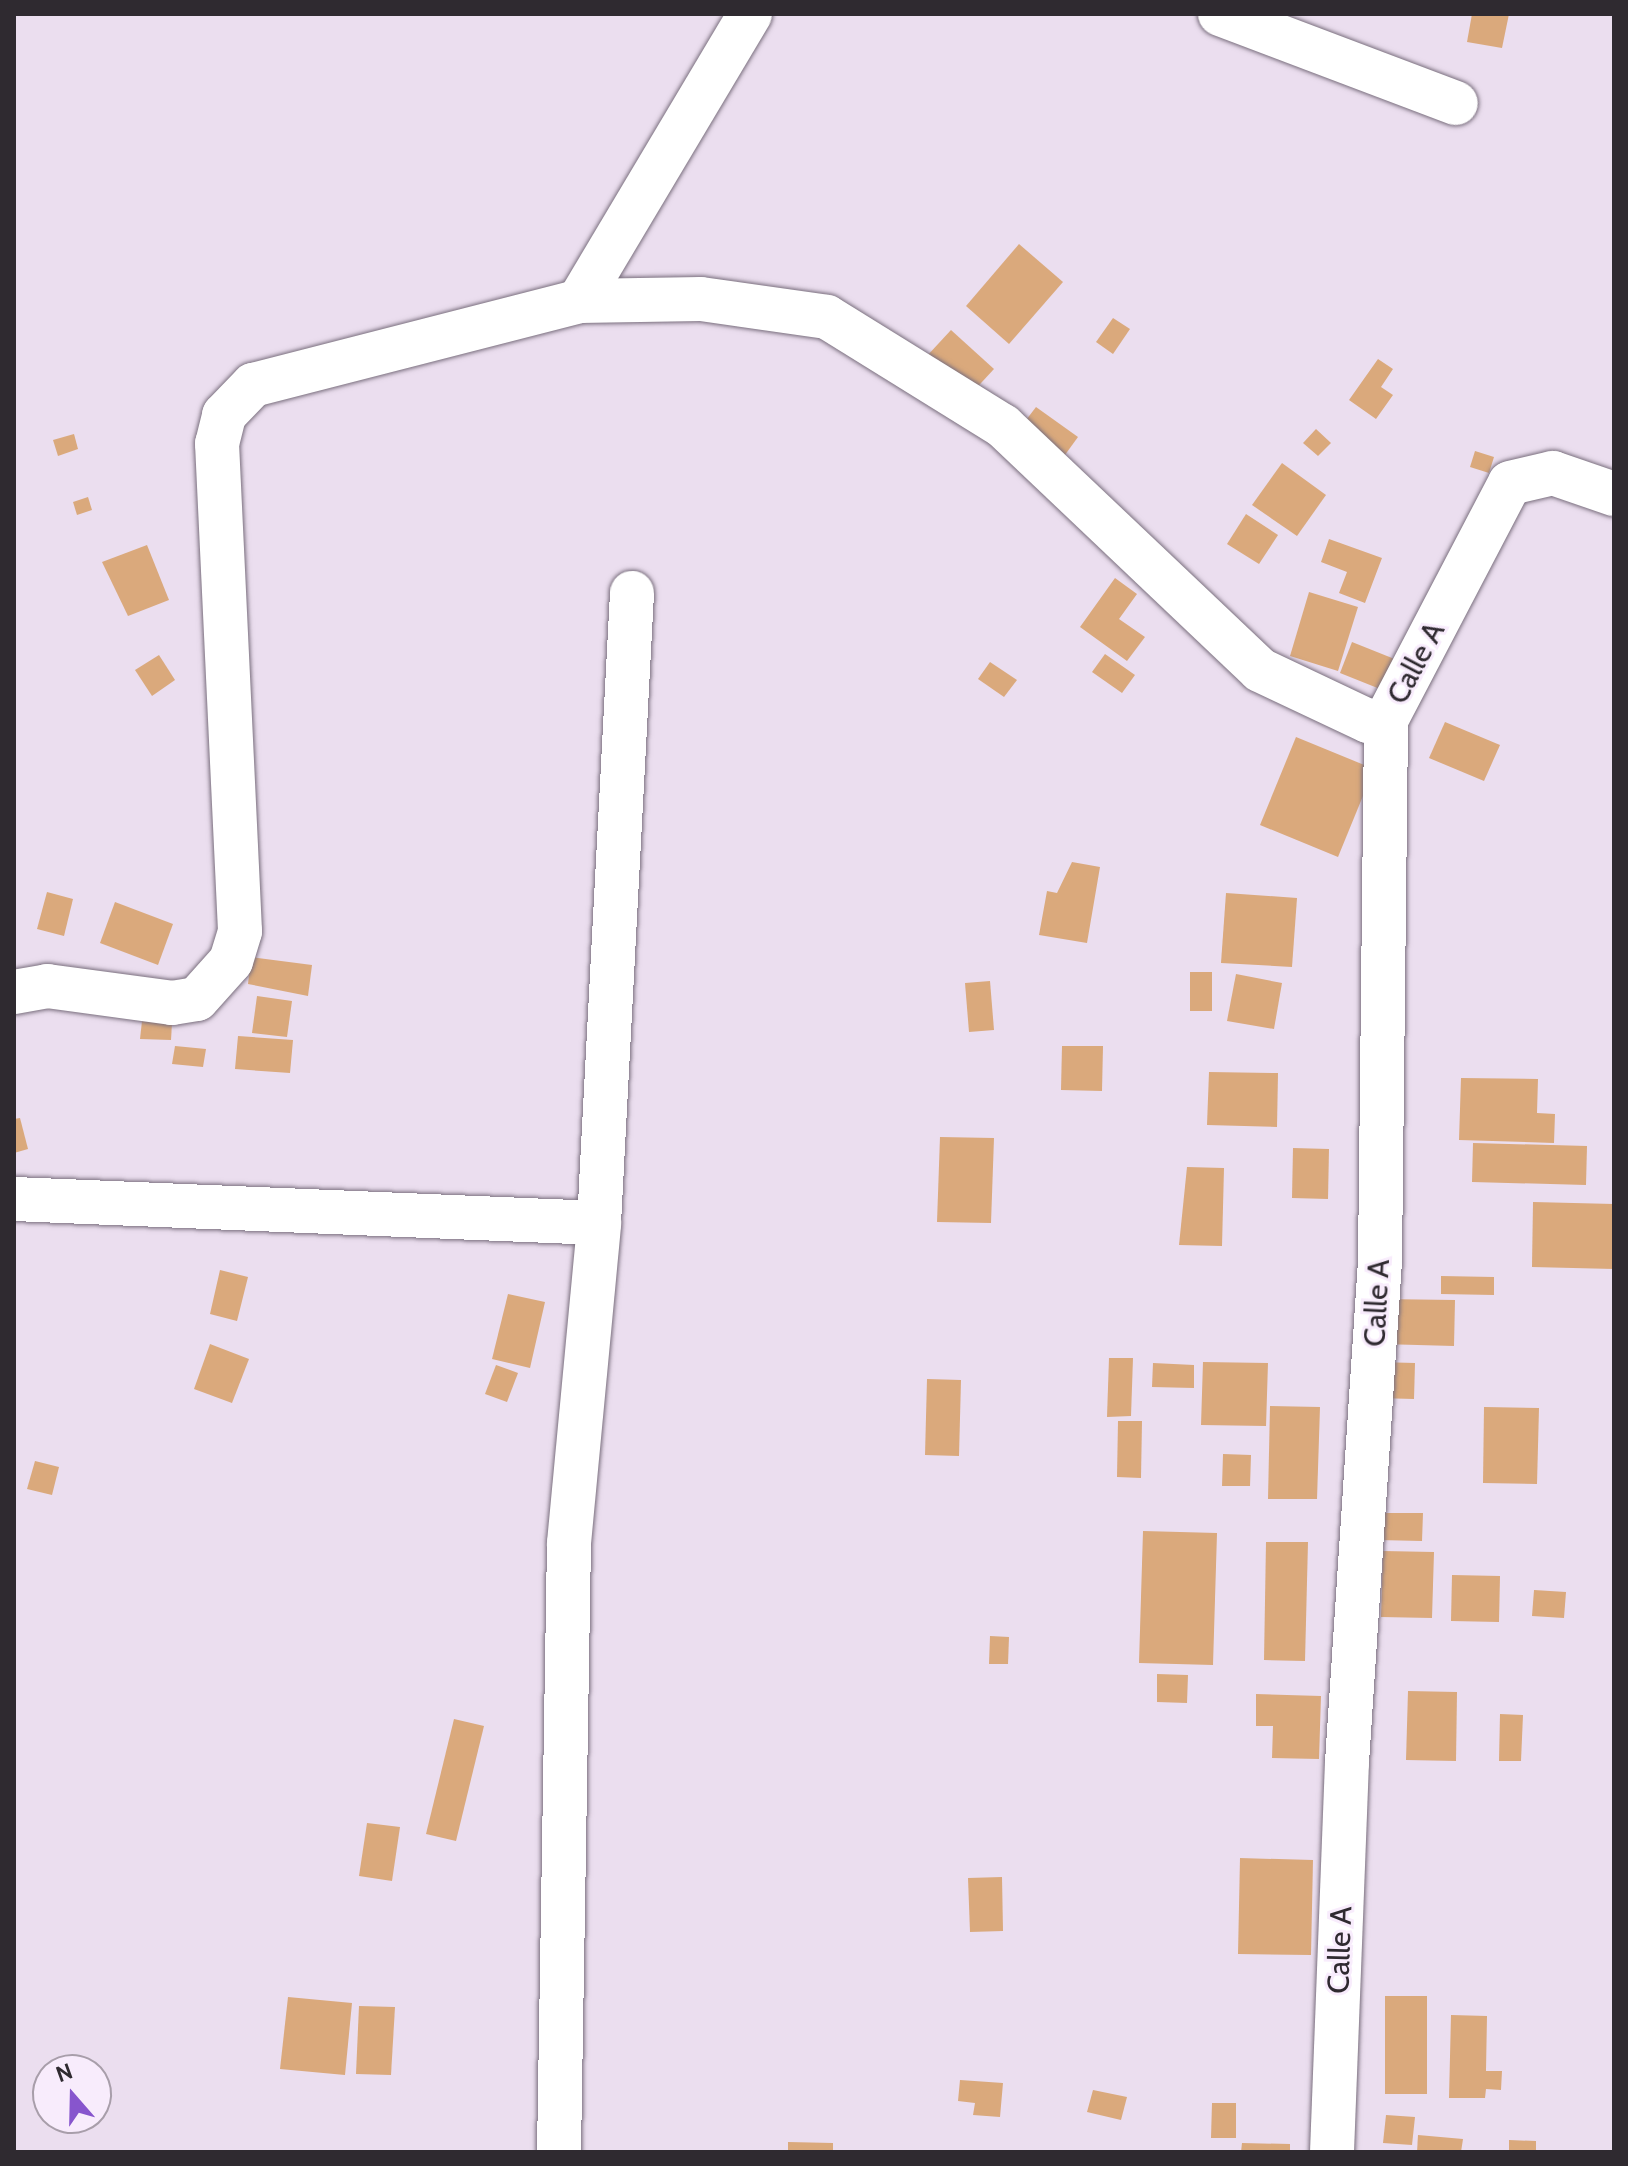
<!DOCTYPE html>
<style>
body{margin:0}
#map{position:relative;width:1628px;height:2166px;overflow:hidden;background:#ebdeef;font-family:Cabin,sans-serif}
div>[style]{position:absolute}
.building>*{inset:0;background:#daa97c}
.roads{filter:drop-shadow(0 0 2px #7a6f7e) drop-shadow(0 0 2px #7a6f7e)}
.street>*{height:44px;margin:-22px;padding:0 22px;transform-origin:22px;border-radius:22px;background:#fff}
span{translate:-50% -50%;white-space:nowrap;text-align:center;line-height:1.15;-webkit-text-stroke:6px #f8ecfc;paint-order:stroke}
.street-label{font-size:30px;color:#2f2a30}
.frame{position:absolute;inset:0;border:16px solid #2f2a30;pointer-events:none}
.north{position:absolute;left:32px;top:2054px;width:80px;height:80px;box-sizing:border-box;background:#f8ecfc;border:2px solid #a89eaa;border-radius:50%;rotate:340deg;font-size:22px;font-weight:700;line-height:32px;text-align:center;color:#2f2a30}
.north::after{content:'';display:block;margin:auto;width:28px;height:36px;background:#8755cd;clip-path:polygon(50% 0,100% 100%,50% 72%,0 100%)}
</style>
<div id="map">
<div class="building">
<div style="clip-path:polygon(1472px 14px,1509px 14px,1502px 48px,1467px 42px)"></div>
<div style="clip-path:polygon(1019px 244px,1063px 282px,1009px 344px,966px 306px)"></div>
<div style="clip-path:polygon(1113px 318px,1130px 329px,1113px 354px,1096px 342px)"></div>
<div style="clip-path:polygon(951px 330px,994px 369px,969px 396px,926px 357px)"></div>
<div style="clip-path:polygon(1378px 359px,1393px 369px,1381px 387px,1393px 395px,1376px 419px,1349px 400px)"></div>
<div style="clip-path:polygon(1036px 407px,1078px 437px,1062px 459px,1020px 428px)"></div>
<div style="clip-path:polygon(1316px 429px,1331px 443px,1318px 456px,1303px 443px)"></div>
<div style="clip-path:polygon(74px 434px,78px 449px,58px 456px,53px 440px)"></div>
<div style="clip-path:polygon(1475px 451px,1494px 457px,1489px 473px,1470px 467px)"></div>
<div style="clip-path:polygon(1282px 463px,1326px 495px,1297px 536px,1252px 505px)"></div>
<div style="clip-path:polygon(88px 497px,92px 510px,77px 515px,73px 502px)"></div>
<div style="clip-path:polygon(1246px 514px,1278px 535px,1259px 564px,1227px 544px)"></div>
<div style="clip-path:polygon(1329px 539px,1382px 558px,1365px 603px,1339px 593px,1347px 572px,1321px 562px)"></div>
<div style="clip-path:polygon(147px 545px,169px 600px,128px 616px,102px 562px)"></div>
<div style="clip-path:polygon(1115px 578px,1137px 594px,1119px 619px,1145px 637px,1127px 661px,1080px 627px)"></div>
<div style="clip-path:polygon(1309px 592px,1358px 607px,1338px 671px,1290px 656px)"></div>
<div style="clip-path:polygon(1352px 642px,1397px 660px,1385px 691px,1340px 673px)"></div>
<div style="clip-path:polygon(1105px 654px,1135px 675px,1122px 693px,1092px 672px)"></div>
<div style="clip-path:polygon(159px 655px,175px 680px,152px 696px,135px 670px)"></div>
<div style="clip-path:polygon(990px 662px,1017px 680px,1004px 697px,978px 679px)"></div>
<div style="clip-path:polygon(1445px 722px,1500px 745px,1484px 781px,1429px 758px)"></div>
<div style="clip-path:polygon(1296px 737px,1374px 769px,1338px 857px,1260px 825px)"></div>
<div style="clip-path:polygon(1072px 862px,1100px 867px,1087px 943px,1039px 935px,1047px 891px,1057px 893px)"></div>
<div style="clip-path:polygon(47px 892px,73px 899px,64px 936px,37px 929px)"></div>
<div style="clip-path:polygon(1226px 893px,1297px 898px,1292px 967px,1221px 963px)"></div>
<div style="clip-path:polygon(115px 902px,173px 924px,158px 965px,100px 943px)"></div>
<div style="clip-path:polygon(251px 957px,312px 965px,308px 996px,248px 984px)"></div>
<div style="clip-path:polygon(1190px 972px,1212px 972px,1212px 1011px,1190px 1011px)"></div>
<div style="clip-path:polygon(1236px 974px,1282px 983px,1274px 1029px,1227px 1021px)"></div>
<div style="clip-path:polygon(990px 981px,994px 1030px,969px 1032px,965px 983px)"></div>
<div style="clip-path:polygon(257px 996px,292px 1001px,287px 1037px,252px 1033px)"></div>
<div style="clip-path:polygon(142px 1021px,172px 1023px,171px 1040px,140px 1039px)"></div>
<div style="clip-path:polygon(238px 1036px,293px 1040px,290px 1073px,235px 1069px)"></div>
<div style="clip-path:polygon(175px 1046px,206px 1049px,203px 1067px,172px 1064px)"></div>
<div style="clip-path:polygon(1062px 1046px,1103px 1046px,1102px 1091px,1061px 1090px)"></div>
<div style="clip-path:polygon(1209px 1072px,1278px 1073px,1277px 1127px,1207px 1125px)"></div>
<div style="clip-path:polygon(1461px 1078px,1538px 1079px,1537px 1113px,1555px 1114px,1554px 1143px,1459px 1140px)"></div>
<div style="clip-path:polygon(20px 1118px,28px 1149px,14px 1153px,14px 1119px)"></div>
<div style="clip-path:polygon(940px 1137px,994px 1138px,991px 1223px,937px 1222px)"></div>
<div style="clip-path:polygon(1473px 1143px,1587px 1146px,1586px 1185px,1472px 1182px)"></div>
<div style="clip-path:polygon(1293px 1148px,1329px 1149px,1328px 1199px,1292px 1198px)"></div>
<div style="clip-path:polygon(1187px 1167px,1224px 1168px,1222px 1246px,1179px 1245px)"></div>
<div style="clip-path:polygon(1533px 1202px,1614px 1204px,1614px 1269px,1532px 1267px)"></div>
<div style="clip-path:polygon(220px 1270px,248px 1277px,237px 1321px,210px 1314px)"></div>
<div style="clip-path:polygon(1441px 1276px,1494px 1277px,1494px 1295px,1441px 1294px)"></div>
<div style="clip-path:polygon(508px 1294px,545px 1302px,530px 1368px,492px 1359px)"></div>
<div style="clip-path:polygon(1382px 1299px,1455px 1300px,1454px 1346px,1381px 1344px)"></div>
<div style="clip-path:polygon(210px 1344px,249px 1359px,232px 1403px,194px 1389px)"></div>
<div style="clip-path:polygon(1109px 1358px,1133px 1358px,1131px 1416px,1107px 1417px)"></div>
<div style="clip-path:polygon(1203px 1362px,1268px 1363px,1266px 1426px,1201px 1425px)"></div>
<div style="clip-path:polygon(1378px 1362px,1415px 1363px,1414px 1399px,1377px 1398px)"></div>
<div style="clip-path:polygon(1153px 1363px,1194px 1365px,1194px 1388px,1152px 1387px)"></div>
<div style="clip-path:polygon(496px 1365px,518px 1373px,507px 1402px,485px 1394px)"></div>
<div style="clip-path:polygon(927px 1379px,961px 1380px,959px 1456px,925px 1455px)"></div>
<div style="clip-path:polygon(1270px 1406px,1320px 1407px,1317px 1499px,1268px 1499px)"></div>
<div style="clip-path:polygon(1484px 1407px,1539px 1408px,1537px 1484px,1483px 1483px)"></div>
<div style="clip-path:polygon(1118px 1421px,1142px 1421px,1141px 1478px,1117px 1477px)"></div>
<div style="clip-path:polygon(1223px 1454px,1251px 1455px,1250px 1486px,1222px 1486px)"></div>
<div style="clip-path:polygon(35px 1461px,59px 1467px,52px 1495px,27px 1489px)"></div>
<div style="clip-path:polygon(1379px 1513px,1423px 1513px,1422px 1541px,1378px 1540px)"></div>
<div style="clip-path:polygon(1143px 1531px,1217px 1533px,1213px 1665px,1139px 1663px)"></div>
<div style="clip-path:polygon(1266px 1542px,1308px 1542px,1305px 1661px,1264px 1660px)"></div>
<div style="clip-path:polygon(1383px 1551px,1434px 1552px,1432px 1618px,1381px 1617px)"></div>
<div style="clip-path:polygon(1452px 1575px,1500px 1576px,1499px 1622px,1451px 1621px)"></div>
<div style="clip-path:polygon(1534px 1590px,1566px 1592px,1564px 1618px,1532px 1616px)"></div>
<div style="clip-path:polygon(990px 1636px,1009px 1637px,1008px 1664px,989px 1664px)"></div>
<div style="clip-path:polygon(1157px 1674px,1188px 1675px,1187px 1703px,1157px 1702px)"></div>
<div style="clip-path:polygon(1408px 1691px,1457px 1692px,1456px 1761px,1406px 1760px)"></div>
<div style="clip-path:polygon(1256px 1694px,1321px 1696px,1319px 1759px,1272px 1758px,1273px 1726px,1256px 1726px)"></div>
<div style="clip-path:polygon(1500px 1714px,1523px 1715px,1521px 1761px,1499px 1761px)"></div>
<div style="clip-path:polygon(454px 1719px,484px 1726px,456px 1841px,426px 1834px)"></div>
<div style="clip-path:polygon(367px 1823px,400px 1827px,392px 1881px,359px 1876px)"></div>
<div style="clip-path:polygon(1240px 1858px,1313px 1860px,1311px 1955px,1238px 1954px)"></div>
<div style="clip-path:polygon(1002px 1877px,1003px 1931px,970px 1932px,968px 1878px)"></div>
<div style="clip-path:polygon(1385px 1996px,1427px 1996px,1427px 2094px,1385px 2094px)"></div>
<div style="clip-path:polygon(288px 1997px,352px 2003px,345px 2075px,280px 2069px)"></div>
<div style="clip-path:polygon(359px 2006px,395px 2007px,391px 2075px,356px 2074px)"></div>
<div style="clip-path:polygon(1451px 2015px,1487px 2016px,1486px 2071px,1502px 2071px,1501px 2090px,1486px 2089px,1485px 2098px,1449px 2098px)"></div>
<div style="clip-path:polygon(960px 2080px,1003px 2083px,1000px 2117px,973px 2115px,975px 2103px,958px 2101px)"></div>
<div style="clip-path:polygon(1093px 2090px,1127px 2097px,1121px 2120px,1087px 2112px)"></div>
<div style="clip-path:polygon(1212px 2103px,1236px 2103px,1236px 2138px,1211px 2138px)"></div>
<div style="clip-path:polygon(1386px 2115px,1415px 2117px,1412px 2145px,1383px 2143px)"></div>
<div style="clip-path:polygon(1418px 2135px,1463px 2139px,1461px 2152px,1417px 2152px)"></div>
<div style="clip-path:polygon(1509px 2140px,1536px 2141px,1536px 2152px,1509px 2152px)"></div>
<div style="clip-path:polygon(788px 2142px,833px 2143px,833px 2152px,788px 2152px)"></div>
<div style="clip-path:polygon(1242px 2143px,1290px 2144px,1290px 2152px,1241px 2152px)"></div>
</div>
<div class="roads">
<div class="street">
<div style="left:1220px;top:14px;width:252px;rotate:20.7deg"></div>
<div style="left:579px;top:301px;width:334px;rotate:-59.2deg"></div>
<div style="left:14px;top:992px;width:34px;rotate:-10deg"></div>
<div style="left:47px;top:986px;width:126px;rotate:7.7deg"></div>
<div style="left:172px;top:1003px;width:25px;rotate:-9deg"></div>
<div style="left:197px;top:999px;width:51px;rotate:-48.2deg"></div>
<div style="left:231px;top:961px;width:31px;rotate:-73deg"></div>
<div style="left:240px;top:931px;width:488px;rotate:-92.7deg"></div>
<div style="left:217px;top:444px;width:30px;rotate:-76deg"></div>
<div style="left:224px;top:415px;width:42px;rotate:-46deg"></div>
<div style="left:253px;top:385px;width:337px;rotate:-14.4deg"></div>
<div style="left:579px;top:301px;width:122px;rotate:-0.9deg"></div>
<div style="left:701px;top:299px;width:127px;rotate:8.1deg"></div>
<div style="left:827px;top:317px;width:207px;rotate:31.8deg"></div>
<div style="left:1003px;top:426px;width:354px;rotate:43.5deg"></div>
<div style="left:1260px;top:670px;width:119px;rotate:25.3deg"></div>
<div style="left:1368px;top:721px;width:18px;rotate:-3deg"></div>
<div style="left:14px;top:1199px;width:585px;rotate:2.35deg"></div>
<div style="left:559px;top:2152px;width:609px;rotate:-89.06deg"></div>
<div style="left:569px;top:1543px;width:321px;rotate:-84.6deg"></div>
<div style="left:599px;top:1223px;width:631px;rotate:-87deg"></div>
<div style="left:1332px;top:2152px;width:390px;rotate:-87.8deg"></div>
<div style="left:1347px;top:1762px;width:502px;rotate:-86.23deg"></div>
<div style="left:1380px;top:1261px;width:541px;rotate:-89.36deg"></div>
<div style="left:1386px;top:720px;width:267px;rotate:-62.4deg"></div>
<div style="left:1510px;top:483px;width:44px;rotate:-13.1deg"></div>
<div style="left:1553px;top:473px;width:65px;rotate:19deg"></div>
</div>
</div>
<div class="street-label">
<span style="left:1416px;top:663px;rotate:-62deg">Calle A</span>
<span style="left:1377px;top:1303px;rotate:-87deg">Calle A</span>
<span style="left:1340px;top:1950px;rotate:-88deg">Calle A</span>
</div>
<div class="frame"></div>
<div class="north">N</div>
</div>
